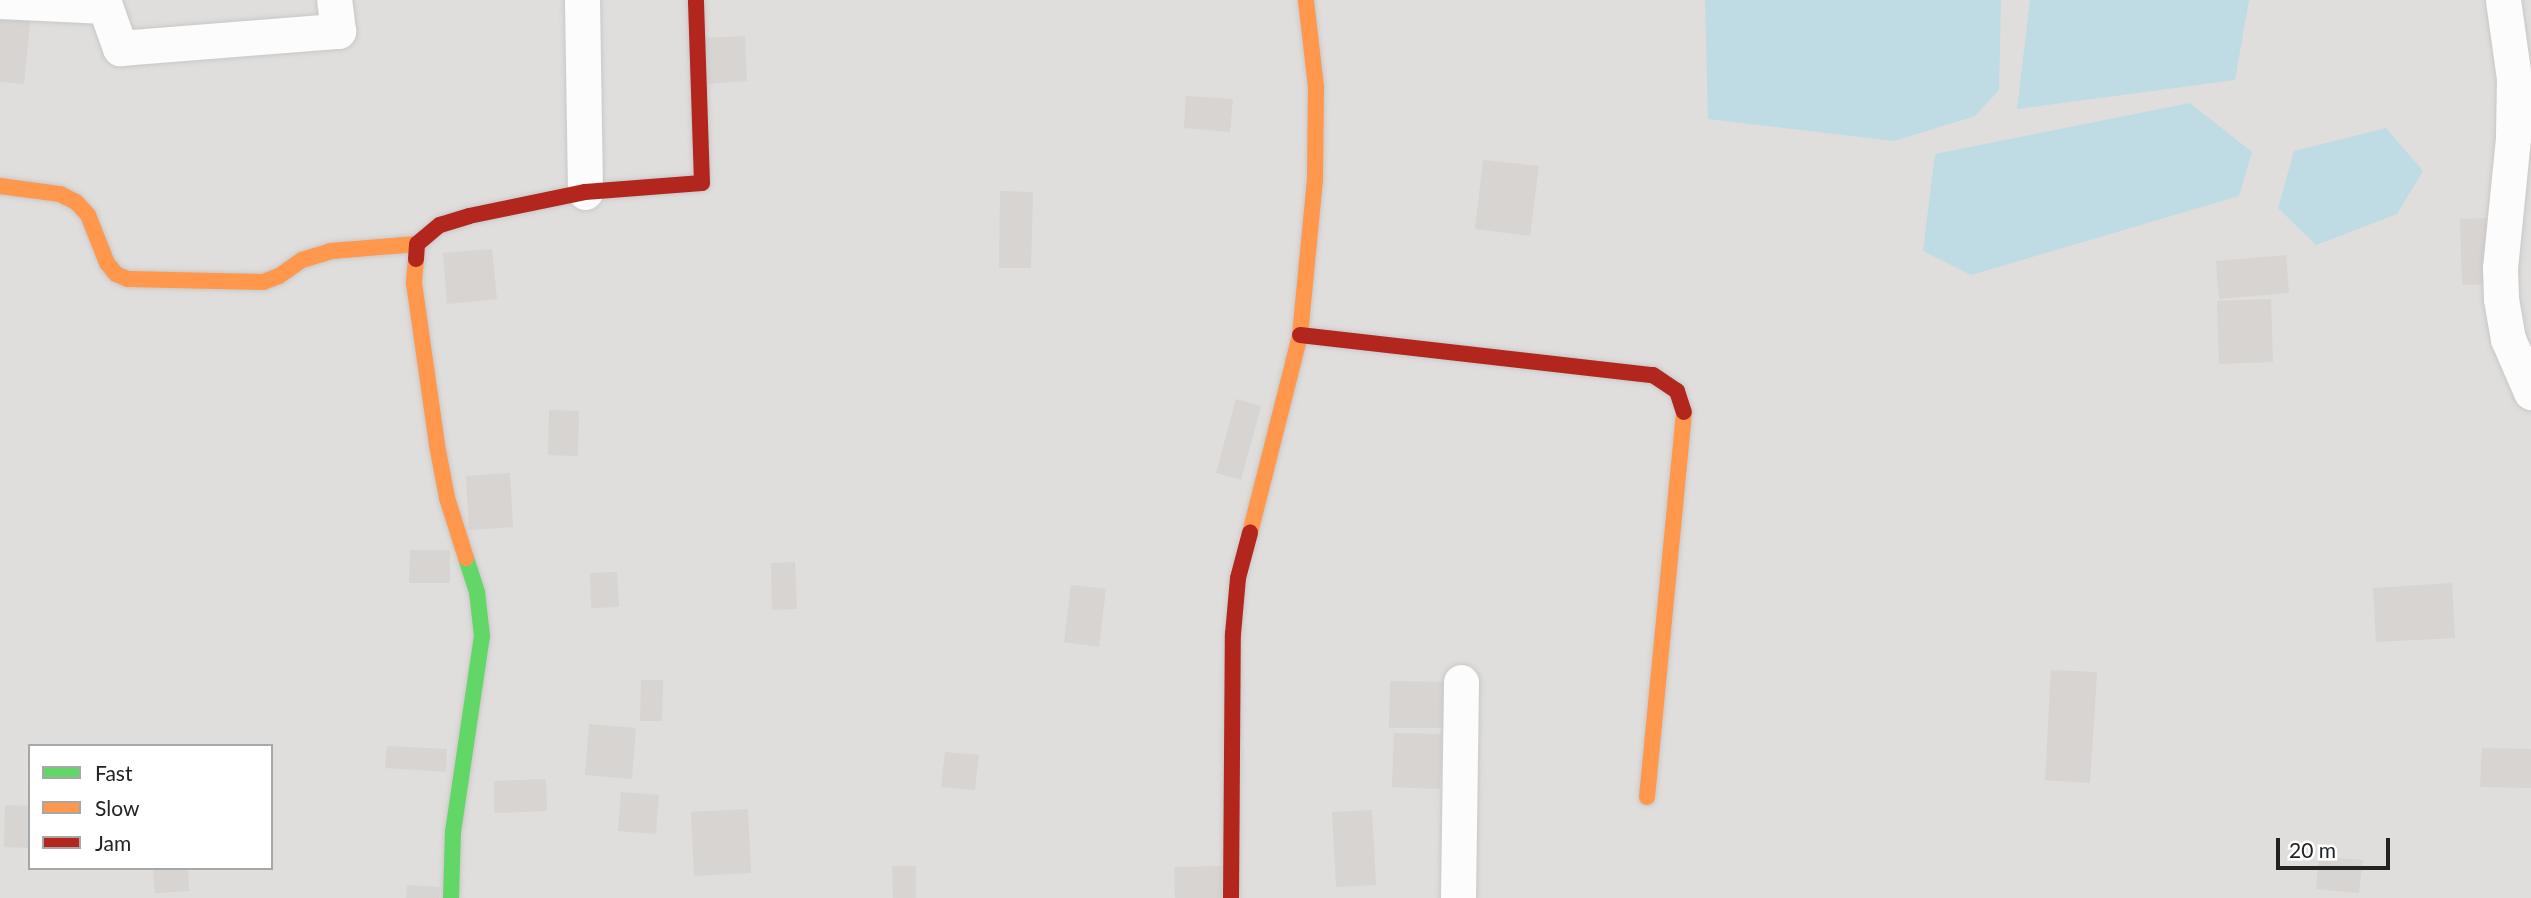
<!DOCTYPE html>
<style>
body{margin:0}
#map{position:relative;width:2531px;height:898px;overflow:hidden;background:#f0eeeb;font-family:Lato,sans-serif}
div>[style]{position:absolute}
.residential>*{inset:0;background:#dfdedc}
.water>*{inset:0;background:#bfdbe3}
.building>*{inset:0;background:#d7d4d2}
.roads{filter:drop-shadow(0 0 2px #c9c8c7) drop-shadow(0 0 2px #c9c8c7)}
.street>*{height:35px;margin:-17.5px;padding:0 17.5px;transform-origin:17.5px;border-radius:17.5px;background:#fdfcfc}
.fast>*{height:16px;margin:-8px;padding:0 8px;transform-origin:8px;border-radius:8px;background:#63d668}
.slow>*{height:16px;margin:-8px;padding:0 8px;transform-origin:8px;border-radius:8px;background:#ff974d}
.jam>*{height:16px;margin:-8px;padding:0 8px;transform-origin:8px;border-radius:8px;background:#b3261e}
span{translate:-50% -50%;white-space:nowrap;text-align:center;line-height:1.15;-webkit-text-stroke:5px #fff;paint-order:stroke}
.legend{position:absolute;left:28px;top:744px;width:245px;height:126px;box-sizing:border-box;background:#fff;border:2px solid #a7a7a7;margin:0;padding:9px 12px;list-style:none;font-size:21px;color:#222}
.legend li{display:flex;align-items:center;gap:14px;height:35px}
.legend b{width:35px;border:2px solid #a7a7a7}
.scale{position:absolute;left:2276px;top:838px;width:114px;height:32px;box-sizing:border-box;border:4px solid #222;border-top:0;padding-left:9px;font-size:21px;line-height:24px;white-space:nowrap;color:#222;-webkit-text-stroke:5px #fff;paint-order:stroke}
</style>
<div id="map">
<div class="residential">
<div style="clip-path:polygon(evenodd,0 0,2531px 0,2531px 898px,0 898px,0 0,30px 746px,271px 746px,271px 868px,30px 868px,30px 746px)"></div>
</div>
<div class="water">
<div style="clip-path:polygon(1705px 0,2001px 0,1999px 90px,1975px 116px,1894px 141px,1708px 119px)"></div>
<div style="clip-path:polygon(2030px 0,2249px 0,2235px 80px,2017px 109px)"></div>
<div style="clip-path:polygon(2190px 103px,2252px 152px,2239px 196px,1971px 275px,1923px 251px,1935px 154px)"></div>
<div style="clip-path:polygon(2386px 128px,2423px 171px,2397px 214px,2316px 245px,2278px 208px,2294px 151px)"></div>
</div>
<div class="building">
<div style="clip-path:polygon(0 11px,31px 14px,24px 84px,0 82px)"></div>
<div style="clip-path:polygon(745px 36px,747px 81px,704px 84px,701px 38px)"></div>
<div style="clip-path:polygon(1186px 96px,1233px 99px,1230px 132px,1184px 128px)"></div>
<div style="clip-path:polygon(1483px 160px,1539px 166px,1530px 236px,1475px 229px)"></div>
<div style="clip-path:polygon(1000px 191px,1033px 192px,1031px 268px,999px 268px)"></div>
<div style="clip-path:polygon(2492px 218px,2493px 284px,2462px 285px,2460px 219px)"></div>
<div style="clip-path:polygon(492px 249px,497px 299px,447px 304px,443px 253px)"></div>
<div style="clip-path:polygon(2286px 255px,2289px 293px,2219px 299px,2216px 261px)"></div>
<div style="clip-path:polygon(2271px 299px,2273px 362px,2219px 364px,2217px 301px)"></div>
<div style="clip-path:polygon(1236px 399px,1261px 406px,1241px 480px,1216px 473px)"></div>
<div style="clip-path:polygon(549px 410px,579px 411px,578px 456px,548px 455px)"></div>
<div style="clip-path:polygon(510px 473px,513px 527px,469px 530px,466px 476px)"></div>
<div style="clip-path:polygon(410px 550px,450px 550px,450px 583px,409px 583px)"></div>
<div style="clip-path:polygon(795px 562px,797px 609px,772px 610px,771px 563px)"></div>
<div style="clip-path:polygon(617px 572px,619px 607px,591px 608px,590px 573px)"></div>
<div style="clip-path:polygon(2452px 583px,2455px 638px,2376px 642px,2373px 588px)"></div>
<div style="clip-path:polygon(1071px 585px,1106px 589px,1099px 647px,1064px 642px)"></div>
<div style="clip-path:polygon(2051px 670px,2097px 672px,2090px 783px,2045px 780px)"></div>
<div style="clip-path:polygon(641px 680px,663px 680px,662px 721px,640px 721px)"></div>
<div style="clip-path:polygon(1390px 681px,1445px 682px,1445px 728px,1389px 728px)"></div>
<div style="clip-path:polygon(589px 724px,636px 728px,632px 779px,585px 775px)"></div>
<div style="clip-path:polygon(1394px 733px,1442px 734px,1440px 789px,1392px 787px)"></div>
<div style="clip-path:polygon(387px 746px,447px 749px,446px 772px,385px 768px)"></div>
<div style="clip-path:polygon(2482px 748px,2531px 749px,2531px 788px,2480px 787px)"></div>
<div style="clip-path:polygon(945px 752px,979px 755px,975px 790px,941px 787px)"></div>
<div style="clip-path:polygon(546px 779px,547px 811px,494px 813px,494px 781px)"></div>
<div style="clip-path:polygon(621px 792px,659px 795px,656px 834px,618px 831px)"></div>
<div style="clip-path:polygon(5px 805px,30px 806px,30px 848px,4px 847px)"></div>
<div style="clip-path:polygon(748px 809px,751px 873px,694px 876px,691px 812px)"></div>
<div style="clip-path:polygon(1372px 810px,1376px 885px,1336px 887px,1332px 812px)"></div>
<div style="clip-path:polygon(2319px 857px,2363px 860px,2359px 893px,2316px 889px)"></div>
<div style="clip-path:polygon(892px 866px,916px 866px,916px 898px,893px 898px)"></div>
<div style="clip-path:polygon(1222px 866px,1222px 898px,1175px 898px,1174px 867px)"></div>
<div style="clip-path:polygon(153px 868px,188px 868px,189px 891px,155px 893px)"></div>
<div style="clip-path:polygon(407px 885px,440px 887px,439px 898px,406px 898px)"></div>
</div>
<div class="roads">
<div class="street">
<div style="left:582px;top:0;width:192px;rotate:89.1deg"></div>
<div style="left:2503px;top:0;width:79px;rotate:82deg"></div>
<div style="left:2514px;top:78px;width:60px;rotate:91deg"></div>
<div style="left:2513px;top:138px;width:131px;rotate:95.7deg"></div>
<div style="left:2500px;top:268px;width:31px;rotate:88deg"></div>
<div style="left:2501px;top:299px;width:41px;rotate:80.1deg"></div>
<div style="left:2508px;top:339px;width:58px;rotate:66.5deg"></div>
<div style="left:0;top:1px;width:105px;rotate:2.7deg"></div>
<div style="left:105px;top:6px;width:45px;rotate:70.3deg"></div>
<div style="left:120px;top:48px;width:219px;rotate:-4.5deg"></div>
<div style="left:338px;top:31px;width:31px;rotate:-97deg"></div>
<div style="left:1458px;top:898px;width:216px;rotate:-89.2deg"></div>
</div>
<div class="fast">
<div style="left:451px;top:898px;width:66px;rotate:-88.3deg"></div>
<div style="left:453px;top:832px;width:198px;rotate:-81.6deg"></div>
<div style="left:482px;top:636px;width:44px;rotate:-96.5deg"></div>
<div style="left:477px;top:592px;width:36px;rotate:-108deg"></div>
</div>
<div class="slow">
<div style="left:0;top:186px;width:61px;rotate:7.6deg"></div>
<div style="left:60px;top:194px;width:18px;rotate:27deg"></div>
<div style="left:76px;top:202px;width:18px;rotate:47deg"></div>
<div style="left:88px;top:215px;width:52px;rotate:68.4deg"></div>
<div style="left:107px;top:263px;width:14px;rotate:51deg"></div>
<div style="left:116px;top:274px;width:13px;rotate:23deg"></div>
<div style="left:128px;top:279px;width:135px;rotate:1.3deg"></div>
<div style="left:263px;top:282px;width:17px;rotate:-21deg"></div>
<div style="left:279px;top:276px;width:28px;rotate:-35deg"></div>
<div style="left:302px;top:260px;width:30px;rotate:-17deg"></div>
<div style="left:331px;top:251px;width:86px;rotate:-4.7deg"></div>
<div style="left:416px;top:259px;width:24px;rotate:95deg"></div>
<div style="left:414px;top:283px;width:164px;rotate:81.9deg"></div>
<div style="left:437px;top:445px;width:54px;rotate:79.3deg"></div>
<div style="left:447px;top:498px;width:63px;rotate:72.4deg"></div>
<div style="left:1250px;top:533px;width:204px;rotate:-75.8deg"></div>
<div style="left:1300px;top:335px;width:157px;rotate:-84.5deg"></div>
<div style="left:1315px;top:179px;width:92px;rotate:-89.4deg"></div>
<div style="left:1316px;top:87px;width:88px;rotate:-96.6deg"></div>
<div style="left:1647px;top:797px;width:387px;rotate:-84.5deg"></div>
</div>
<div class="jam">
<div style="left:416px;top:259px;width:15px;rotate:-86deg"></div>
<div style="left:417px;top:244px;width:30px;rotate:-40deg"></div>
<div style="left:440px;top:225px;width:30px;rotate:-17deg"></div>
<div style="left:469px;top:216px;width:118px;rotate:-11.7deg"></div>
<div style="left:585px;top:192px;width:117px;rotate:-4.4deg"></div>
<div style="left:702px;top:183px;width:183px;rotate:-91.9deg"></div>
<div style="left:1300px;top:335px;width:355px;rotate:6.5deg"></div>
<div style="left:1653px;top:375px;width:29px;rotate:34deg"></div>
<div style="left:1677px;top:391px;width:22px;rotate:72deg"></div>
<div style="left:1231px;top:898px;width:264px;rotate:-89.6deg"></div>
<div style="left:1233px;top:634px;width:56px;rotate:-84.9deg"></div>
<div style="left:1238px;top:578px;width:47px;rotate:-75.1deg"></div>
</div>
</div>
<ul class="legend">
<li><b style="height:9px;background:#63d668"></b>Fast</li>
<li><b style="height:9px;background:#ff974d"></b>Slow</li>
<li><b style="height:9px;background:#b3261e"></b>Jam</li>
</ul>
<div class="scale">20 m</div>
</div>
